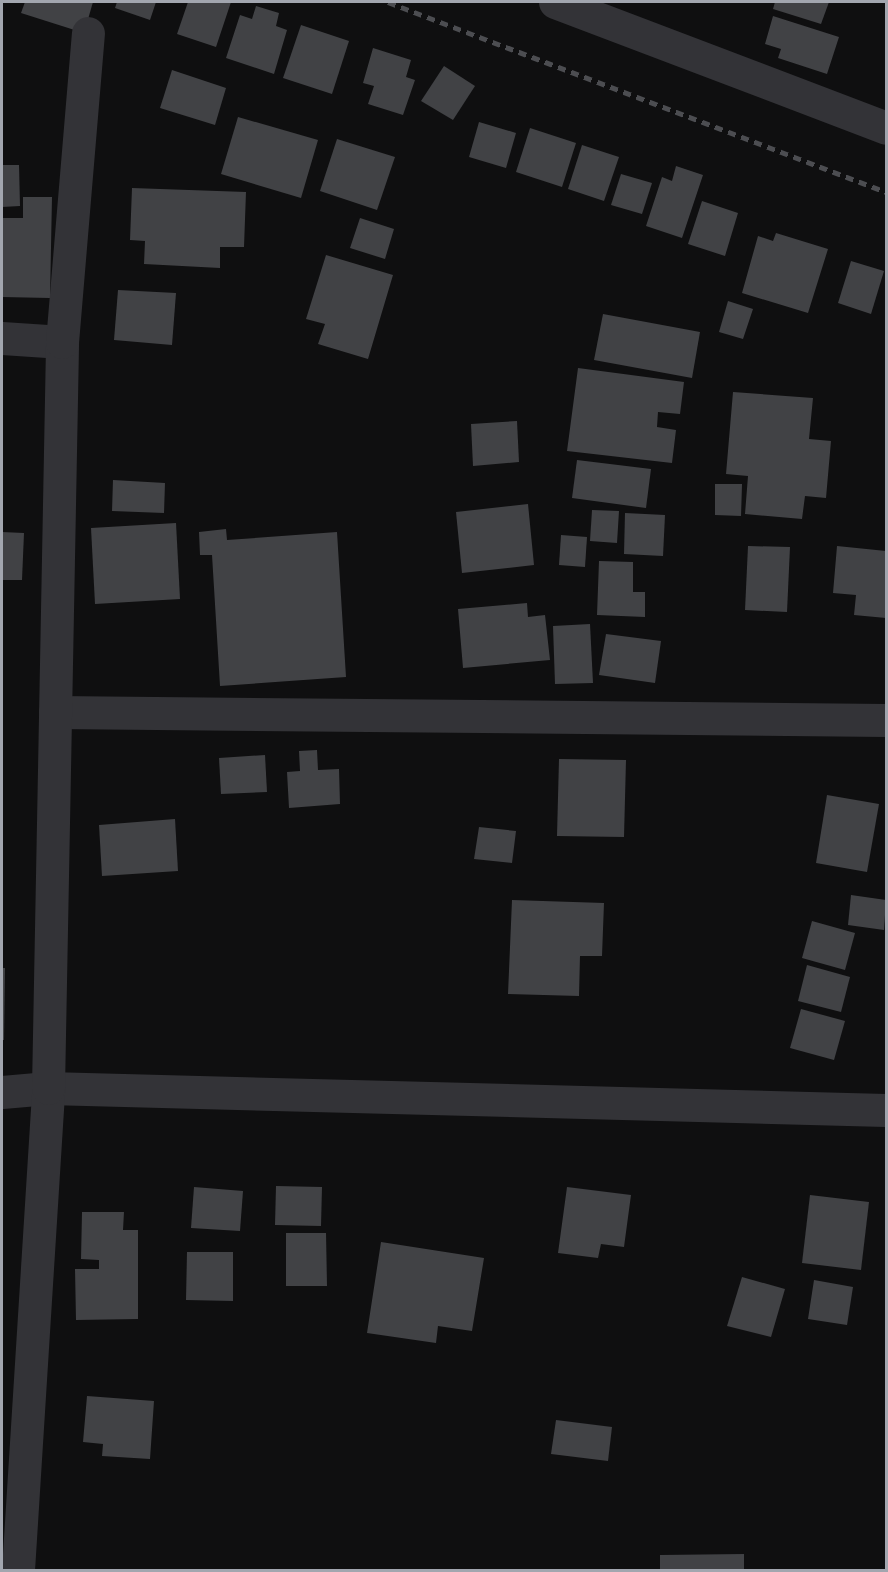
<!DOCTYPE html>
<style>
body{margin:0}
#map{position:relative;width:888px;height:1572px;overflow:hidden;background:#0f0f10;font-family:"Exo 2",sans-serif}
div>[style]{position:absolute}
.building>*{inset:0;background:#414245}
.minor>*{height:33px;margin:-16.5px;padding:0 16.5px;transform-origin:16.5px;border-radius:16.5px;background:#333337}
.rail>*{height:4.5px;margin-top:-2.25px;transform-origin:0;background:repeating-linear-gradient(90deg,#4c4d51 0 8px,transparent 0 14px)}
span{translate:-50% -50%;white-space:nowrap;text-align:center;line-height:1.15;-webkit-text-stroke:6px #0a0a0b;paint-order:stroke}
.frame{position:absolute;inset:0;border:3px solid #a2a6af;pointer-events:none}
</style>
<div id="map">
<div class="building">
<div style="clip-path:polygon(25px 2px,93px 2px,84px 33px,21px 13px)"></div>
<div style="clip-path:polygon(117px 2px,156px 2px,150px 20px,115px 8px)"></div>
<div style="clip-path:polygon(188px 2px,231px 2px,216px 47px,177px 34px)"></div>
<div style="clip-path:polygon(775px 2px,829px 2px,821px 24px,773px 9px)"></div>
<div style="clip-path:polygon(256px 6px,279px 13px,276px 26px,287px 30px,274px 74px,226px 58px,240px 15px,252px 19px)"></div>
<div style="clip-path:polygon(773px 16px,839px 37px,827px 74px,778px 58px,781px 49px,765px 44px)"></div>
<div style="clip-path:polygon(301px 25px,349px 41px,332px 94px,283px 78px)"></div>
<div style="clip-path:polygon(373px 48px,411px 60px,406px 77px,415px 80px,403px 115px,368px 104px,374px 86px,363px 83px)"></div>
<div style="clip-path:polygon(444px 66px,475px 86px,453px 120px,421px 101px)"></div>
<div style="clip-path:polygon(172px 70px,226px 88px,215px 125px,160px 108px)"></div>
<div style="clip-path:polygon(238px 117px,318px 140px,301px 198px,221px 174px)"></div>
<div style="clip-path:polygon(479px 122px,516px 133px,506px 168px,469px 157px)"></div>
<div style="clip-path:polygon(530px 128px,576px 143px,562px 187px,516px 172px)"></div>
<div style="clip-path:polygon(337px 139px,395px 157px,377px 210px,320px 191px)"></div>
<div style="clip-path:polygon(582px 145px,619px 157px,604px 201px,568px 189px)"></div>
<div style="clip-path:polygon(2px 165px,19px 165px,20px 206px,2px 207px)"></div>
<div style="clip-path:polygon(676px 166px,703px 175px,682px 238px,646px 226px,662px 177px,672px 181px)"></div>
<div style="clip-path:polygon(621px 174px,652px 183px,642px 214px,611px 205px)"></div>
<div style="clip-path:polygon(132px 188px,246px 192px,244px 247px,220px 247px,220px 268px,144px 264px,145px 241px,130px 240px)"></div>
<div style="clip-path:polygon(23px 197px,52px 197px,50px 298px,2px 297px,2px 218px,23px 218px)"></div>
<div style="clip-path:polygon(702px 201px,738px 213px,725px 256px,688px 244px)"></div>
<div style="clip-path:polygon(360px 218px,394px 229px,385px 259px,350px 248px)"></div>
<div style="clip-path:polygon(776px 233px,828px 249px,808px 313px,742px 293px,758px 236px,773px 241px)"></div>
<div style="clip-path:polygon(326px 255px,393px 275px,368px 359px,318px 344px,325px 324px,306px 319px)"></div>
<div style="clip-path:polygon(851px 261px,884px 271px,871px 314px,838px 303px)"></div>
<div style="clip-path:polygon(118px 290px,176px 293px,172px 345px,114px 340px)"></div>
<div style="clip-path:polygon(728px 301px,753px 309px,743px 339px,719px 332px)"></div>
<div style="clip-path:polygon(603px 314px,700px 332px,692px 378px,594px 360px)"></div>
<div style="clip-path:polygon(578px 368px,684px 382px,680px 414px,658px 412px,657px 427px,676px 430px,672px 463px,567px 451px)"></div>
<div style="clip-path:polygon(733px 392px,813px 398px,809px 439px,831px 441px,826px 498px,805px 496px,802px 519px,745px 514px,748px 476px,726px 474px)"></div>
<div style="clip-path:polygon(517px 421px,519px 462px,473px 466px,471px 424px)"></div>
<div style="clip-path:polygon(577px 460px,651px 469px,646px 508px,572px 498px)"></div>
<div style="clip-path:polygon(113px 480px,165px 483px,164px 513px,112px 511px)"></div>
<div style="clip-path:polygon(715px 484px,742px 484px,741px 516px,715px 515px)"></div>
<div style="clip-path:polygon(528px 504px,534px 565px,462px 573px,456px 512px)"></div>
<div style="clip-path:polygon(592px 510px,619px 511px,617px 543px,590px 541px)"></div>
<div style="clip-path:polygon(625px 513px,665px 515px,663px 556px,624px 554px)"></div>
<div style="clip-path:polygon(176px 523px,180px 599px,95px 604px,91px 528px)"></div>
<div style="clip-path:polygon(226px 529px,227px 540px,337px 532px,346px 677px,220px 686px,212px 555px,200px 555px,199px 532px)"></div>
<div style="clip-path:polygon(2px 532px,24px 533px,22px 580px,2px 580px)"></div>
<div style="clip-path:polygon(561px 535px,587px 537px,585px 567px,559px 565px)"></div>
<div style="clip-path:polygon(748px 546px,790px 547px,787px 612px,745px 610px)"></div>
<div style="clip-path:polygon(837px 546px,886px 551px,886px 618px,854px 615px,856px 595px,833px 593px)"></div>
<div style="clip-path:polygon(599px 561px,633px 562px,633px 592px,645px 592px,645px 617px,597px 615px)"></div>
<div style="clip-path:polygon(527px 603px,528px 617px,545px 615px,550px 660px,463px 668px,458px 609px)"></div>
<div style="clip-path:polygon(590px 624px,593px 683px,555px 684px,553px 626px)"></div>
<div style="clip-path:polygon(606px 634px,661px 641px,655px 683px,599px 675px)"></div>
<div style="clip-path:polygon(317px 750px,318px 770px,339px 769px,340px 804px,289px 808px,287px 772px,300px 771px,299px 751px)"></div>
<div style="clip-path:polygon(265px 755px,267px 792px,221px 794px,219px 758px)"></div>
<div style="clip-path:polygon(559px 759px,626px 760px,624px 837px,557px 836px)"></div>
<div style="clip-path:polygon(827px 795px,879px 804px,867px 872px,816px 863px)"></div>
<div style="clip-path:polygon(175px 819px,178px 871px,102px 876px,99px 825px)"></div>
<div style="clip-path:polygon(479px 827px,516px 831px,512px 863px,474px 859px)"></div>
<div style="clip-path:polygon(851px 895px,886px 900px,884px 930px,848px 925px)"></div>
<div style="clip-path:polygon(512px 900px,604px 903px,602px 956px,580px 956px,579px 996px,508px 994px)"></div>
<div style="clip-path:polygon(812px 921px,855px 933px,845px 970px,802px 958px)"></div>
<div style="clip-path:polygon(807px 965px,850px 977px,841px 1012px,798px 1001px)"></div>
<div style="clip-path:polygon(2px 968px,5px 968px,4px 1040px,2px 1040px)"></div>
<div style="clip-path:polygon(801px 1009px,845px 1021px,834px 1060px,790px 1048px)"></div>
<div style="clip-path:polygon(276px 1186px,322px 1187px,321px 1226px,275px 1225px)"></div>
<div style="clip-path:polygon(194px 1187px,243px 1191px,240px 1231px,191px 1228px)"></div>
<div style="clip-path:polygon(567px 1187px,631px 1195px,624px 1247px,601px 1244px,598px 1258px,558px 1253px)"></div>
<div style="clip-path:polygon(810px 1195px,869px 1202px,861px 1270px,802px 1263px)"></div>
<div style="clip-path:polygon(82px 1212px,124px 1212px,123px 1230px,138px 1230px,138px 1319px,76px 1320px,75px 1269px,99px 1269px,99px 1260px,81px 1259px)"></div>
<div style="clip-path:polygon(286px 1233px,326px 1233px,327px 1286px,286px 1286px)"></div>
<div style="clip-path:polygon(381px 1242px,484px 1258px,472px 1331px,438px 1326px,436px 1343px,367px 1333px)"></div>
<div style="clip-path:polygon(187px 1252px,233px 1252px,233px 1301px,186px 1300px)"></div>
<div style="clip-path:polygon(742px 1277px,785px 1289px,771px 1337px,727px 1326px)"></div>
<div style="clip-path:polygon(814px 1280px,853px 1287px,847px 1325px,808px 1319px)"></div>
<div style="clip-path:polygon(87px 1396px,154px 1401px,150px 1459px,102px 1456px,103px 1444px,83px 1442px)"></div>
<div style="clip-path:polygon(556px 1420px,612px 1427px,608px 1461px,551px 1454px)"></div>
<div style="clip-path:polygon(744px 1554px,744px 1570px,660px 1570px,660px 1555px)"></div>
</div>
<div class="minor">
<div style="left:555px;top:2px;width:354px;rotate:20.8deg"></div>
<div style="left:2px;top:338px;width:60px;rotate:3.8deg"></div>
<div style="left:55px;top:712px;width:831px;rotate:0.55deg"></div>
<div style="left:2px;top:1092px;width:46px;rotate:-5deg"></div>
<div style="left:48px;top:1088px;width:838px;rotate:1.5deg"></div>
<div style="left:18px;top:1570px;width:483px;rotate:-86.4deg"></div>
<div style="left:48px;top:1088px;width:746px;rotate:-88.92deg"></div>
<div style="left:62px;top:342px;width:310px;rotate:-85.2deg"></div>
</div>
<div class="rail">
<div style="left:388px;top:2px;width:533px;rotate:20.88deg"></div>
</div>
<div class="frame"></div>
</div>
